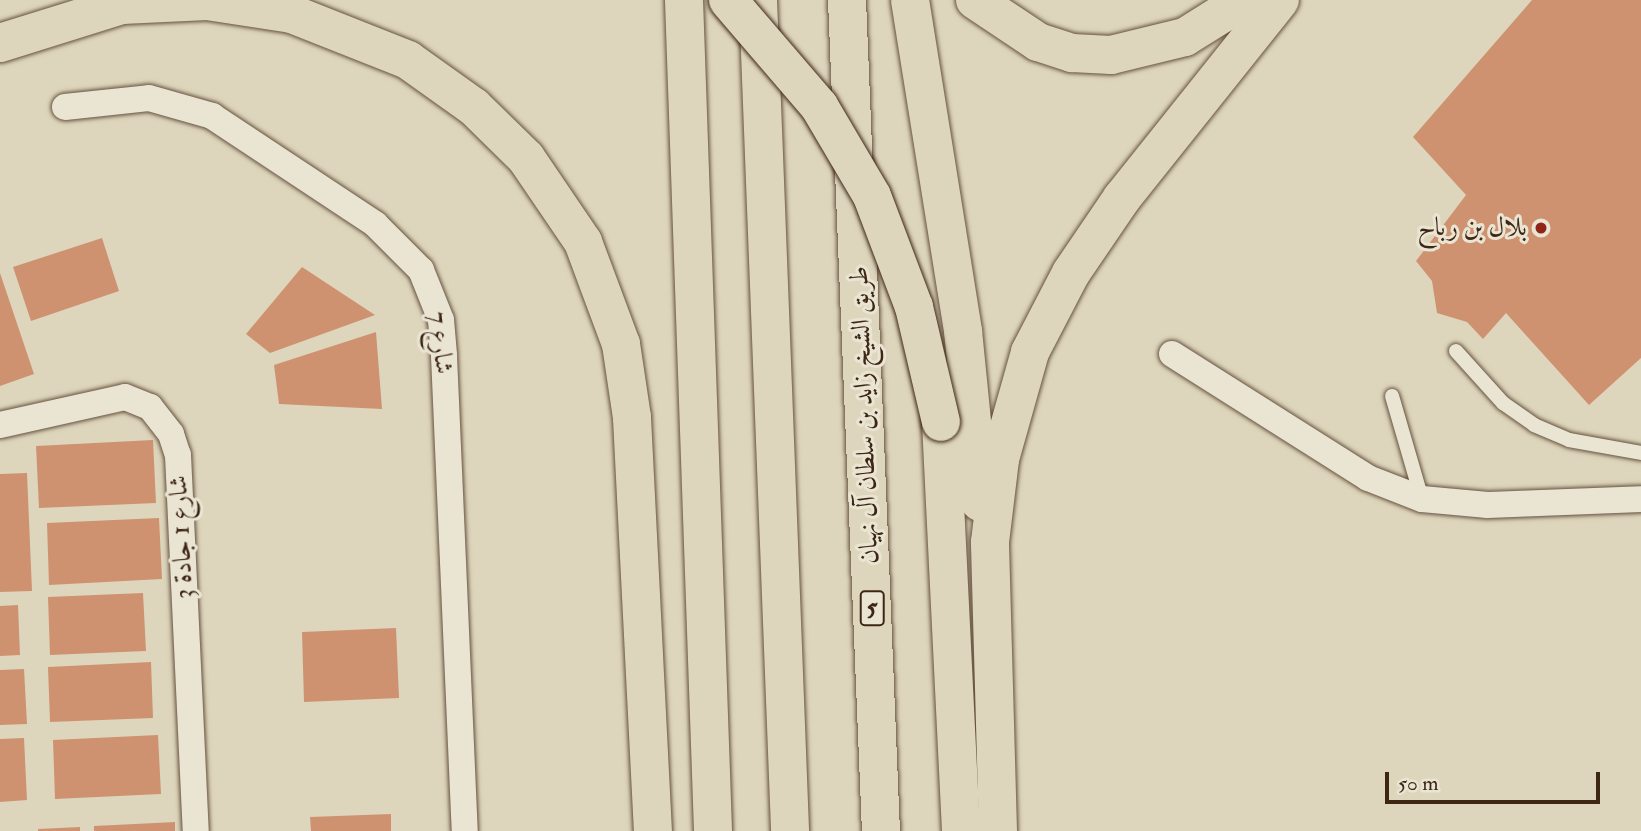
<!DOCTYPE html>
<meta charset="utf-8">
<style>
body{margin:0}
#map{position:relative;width:1641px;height:831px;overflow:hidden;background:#ded6bc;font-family:"IM FELL Double Pica",Amiri,serif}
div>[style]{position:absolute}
.building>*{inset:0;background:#ce9271}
.roads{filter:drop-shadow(0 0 2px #66523f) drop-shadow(0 0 2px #66523f)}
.service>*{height:14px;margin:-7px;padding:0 7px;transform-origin:7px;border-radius:7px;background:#eae4d3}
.minor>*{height:26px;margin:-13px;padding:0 13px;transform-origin:13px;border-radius:13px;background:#eae4d3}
.primary>*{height:38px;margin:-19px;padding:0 19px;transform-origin:19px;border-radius:19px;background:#ded6bc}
.motorway>*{height:38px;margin:-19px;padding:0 19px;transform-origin:19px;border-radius:19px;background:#ded6bc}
.bridges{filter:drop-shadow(0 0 2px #3e2615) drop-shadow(0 0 2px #3e2615)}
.primary-bridge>*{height:38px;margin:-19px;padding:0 19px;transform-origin:19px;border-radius:19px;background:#ded6bc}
.dots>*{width:19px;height:19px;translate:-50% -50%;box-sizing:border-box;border:4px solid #eae4d3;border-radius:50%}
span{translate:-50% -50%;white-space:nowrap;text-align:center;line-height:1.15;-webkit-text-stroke:6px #eae4d3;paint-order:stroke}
.shield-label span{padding:2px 5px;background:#eae4d3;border:2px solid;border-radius:5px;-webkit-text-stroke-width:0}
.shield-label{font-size:24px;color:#3e2615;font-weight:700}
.poi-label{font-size:26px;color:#3e2615}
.right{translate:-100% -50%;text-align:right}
.street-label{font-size:26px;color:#3e2615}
.scale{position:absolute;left:1385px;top:772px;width:215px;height:32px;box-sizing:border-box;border:4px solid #3e2615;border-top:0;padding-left:9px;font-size:21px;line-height:24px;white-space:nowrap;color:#3e2615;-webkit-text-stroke:5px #eae4d3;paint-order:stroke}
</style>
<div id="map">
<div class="building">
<div style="clip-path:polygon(1532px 0,1641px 0,1641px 358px,1589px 405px,1506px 313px,1483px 339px,1467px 322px,1437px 313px,1432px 281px,1416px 261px,1466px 195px,1413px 137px)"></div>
<div style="clip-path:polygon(102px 238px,119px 291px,31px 321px,13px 267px)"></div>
<div style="clip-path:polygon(302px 267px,375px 315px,270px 353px,246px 334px)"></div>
<div style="clip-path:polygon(0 273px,34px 374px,0 386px)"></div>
<div style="clip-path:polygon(376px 332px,382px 409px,279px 404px,274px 365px)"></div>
<div style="clip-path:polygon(153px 440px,156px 503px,39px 508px,36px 446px)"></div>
<div style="clip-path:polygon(27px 473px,32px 591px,0 592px,0 474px)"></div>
<div style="clip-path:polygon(159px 518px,162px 579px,49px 585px,47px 523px)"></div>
<div style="clip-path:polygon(143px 593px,146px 651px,50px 655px,48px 597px)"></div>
<div style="clip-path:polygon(18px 605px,20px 655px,0 656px,0 606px)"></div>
<div style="clip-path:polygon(396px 628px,399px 698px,304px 702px,302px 632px)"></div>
<div style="clip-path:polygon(151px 662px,153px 718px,50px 722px,48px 667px)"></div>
<div style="clip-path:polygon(24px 669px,27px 724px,0 725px,0 670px)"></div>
<div style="clip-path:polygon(158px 735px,161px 794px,55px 799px,53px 740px)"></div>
<div style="clip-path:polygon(24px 738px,27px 800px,0 802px,0 739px)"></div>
<div style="clip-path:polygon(391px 814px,391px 831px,311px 831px,310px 817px)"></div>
<div style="clip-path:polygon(175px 822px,175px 831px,94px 831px,94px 826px)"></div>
<div style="clip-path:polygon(80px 827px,80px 831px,38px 831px,38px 829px)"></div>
</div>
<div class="roads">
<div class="service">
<div style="left:1456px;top:351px;width:70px;rotate:47.9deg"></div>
<div style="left:1503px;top:403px;width:38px;rotate:35deg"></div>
<div style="left:1534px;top:425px;width:38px;rotate:23deg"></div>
<div style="left:1569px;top:440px;width:73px;rotate:10.2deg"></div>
<div style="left:1392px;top:396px;width:107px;rotate:73.8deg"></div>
</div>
<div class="minor">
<div style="left:65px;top:107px;width:84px;rotate:-6.1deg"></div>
<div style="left:149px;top:98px;width:66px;rotate:15.9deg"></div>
<div style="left:212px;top:116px;width:196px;rotate:33.5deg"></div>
<div style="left:375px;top:224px;width:65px;rotate:45deg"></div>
<div style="left:421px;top:270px;width:54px;rotate:68.2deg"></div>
<div style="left:441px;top:320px;width:36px;rotate:85deg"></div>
<div style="left:444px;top:356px;width:475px;rotate:87.5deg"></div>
<div style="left:1172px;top:354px;width:232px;rotate:32.3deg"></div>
<div style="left:1368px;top:478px;width:58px;rotate:21.3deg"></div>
<div style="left:1422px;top:499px;width:66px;rotate:5.2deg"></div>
<div style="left:1488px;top:505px;width:153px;rotate:-2.2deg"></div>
<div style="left:0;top:425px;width:128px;rotate:-12.6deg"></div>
<div style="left:125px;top:397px;width:27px;rotate:22deg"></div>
<div style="left:150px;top:407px;width:34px;rotate:52deg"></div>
<div style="left:171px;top:434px;width:22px;rotate:72deg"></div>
<div style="left:178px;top:455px;width:376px;rotate:87.3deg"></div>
</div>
<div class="primary">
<div style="left:684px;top:0;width:832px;rotate:88deg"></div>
<div style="left:910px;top:0;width:335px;rotate:80.9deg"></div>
<div style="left:963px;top:331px;width:172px;rotate:84.3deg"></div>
<div style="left:0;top:43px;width:128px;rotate:-17.3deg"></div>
<div style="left:122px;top:5px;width:85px;rotate:-2.7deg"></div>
<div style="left:207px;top:1px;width:86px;rotate:8.7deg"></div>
<div style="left:292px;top:14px;width:125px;rotate:21.6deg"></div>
<div style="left:408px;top:60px;width:81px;rotate:35.5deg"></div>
<div style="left:474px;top:107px;width:73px;rotate:44.4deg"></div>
<div style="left:526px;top:158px;width:102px;rotate:55.8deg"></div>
<div style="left:583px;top:242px;width:109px;rotate:69.6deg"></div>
<div style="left:621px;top:344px;width:75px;rotate:81.5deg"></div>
<div style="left:632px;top:418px;width:414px;rotate:87.1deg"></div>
<div style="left:941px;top:422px;width:409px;rotate:87.2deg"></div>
<div style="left:998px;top:831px;width:289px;rotate:-91.6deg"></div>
<div style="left:990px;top:542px;width:84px;rotate:-83.1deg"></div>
<div style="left:1000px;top:459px;width:111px;rotate:-74.3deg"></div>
<div style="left:1030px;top:352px;width:89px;rotate:-62.6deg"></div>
<div style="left:1071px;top:273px;width:91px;rotate:-55.8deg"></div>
<div style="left:1122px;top:198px;width:253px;rotate:-51.4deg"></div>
</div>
<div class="motorway">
<div style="left:758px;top:0;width:832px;rotate:87.79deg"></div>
<div style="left:847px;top:0;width:832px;rotate:87.66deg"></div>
<div style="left:975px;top:0;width:76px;rotate:33.7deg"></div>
<div style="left:1038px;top:42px;width:36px;rotate:18deg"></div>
<div style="left:1072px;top:53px;width:39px;rotate:3deg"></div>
<div style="left:1111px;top:55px;width:76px;rotate:-13.7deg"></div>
<div style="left:1185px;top:37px;width:70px;rotate:-32.1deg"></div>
</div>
</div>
<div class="bridges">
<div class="primary-bridge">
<div style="left:728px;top:0;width:140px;rotate:49.4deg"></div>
<div style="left:819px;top:106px;width:104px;rotate:59.5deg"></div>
<div style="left:872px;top:196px;width:119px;rotate:69.3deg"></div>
<div style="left:914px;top:307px;width:118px;rotate:76.8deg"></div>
</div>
</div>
<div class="dots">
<div style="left:1541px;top:228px;background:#8f2418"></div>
</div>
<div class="shield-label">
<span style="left:872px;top:608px">5</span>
</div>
<div class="poi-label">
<span class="right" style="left:1527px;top:228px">بلال بن رباح</span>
</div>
<div class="street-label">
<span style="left:440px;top:343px;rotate:83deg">شارع 7</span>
<span style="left:865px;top:415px;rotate:-92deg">طريق الشيخ زايد بن سلطان آل نهيان</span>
<span style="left:182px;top:537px;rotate:-93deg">شارع 1 جادة 3</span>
</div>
<div class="scale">50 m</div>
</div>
